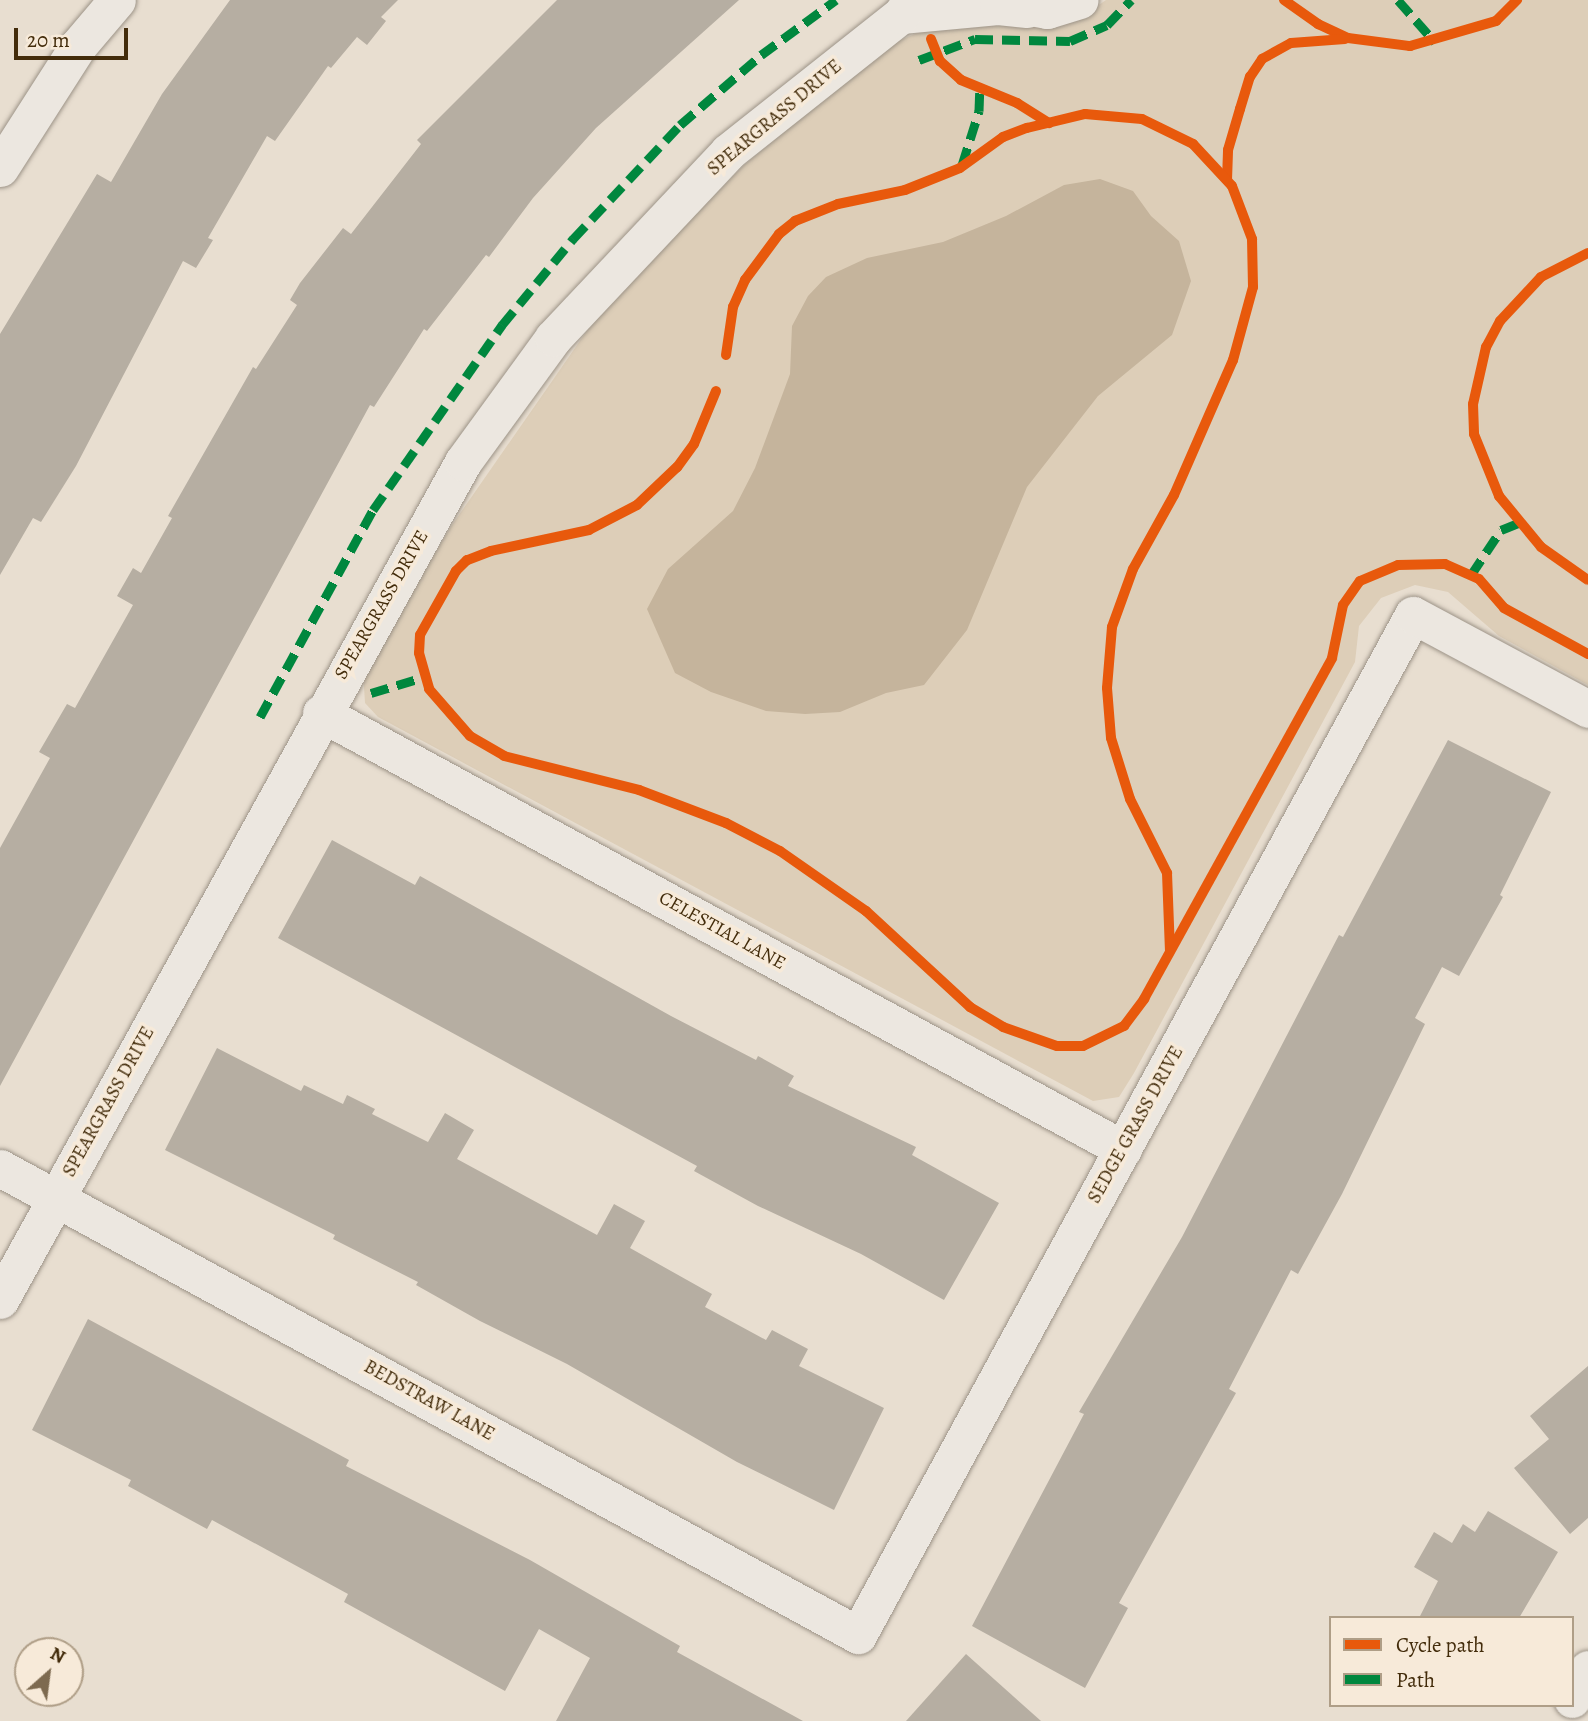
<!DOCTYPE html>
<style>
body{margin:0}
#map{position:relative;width:1588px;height:1721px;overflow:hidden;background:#e8ded0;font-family:Alegreya,serif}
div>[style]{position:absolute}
.green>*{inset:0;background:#ddceb8}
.water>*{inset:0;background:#c5b49c}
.building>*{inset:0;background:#b6aea2}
.roads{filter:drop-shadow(0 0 2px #9c9387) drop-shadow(0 0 2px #9c9387)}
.street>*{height:37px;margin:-18.5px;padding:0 18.5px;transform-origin:18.5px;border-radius:18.5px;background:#ece7e0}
.quiet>*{height:9px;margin-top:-4.5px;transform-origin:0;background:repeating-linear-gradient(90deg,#00873e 0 18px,transparent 0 27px)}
.cycleway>*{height:10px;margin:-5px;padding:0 5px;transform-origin:5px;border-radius:5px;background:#e8590c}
span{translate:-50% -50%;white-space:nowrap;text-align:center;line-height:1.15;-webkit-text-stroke:7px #f7ead9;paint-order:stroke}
.street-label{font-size:19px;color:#432c0b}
.legend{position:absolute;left:1329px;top:1616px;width:245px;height:91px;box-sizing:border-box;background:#f7ead9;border:2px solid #af9e87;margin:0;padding:9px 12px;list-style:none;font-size:21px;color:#432c0b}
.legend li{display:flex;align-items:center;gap:14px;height:35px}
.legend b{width:35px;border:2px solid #af9e87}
.north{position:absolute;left:14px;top:1637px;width:70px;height:70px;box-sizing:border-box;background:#f7ead9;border:2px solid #af9e87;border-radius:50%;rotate:28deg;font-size:19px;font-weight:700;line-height:28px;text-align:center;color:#432c0b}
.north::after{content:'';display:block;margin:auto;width:24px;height:32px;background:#7d6a50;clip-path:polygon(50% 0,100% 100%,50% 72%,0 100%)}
.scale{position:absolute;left:14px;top:28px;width:114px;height:32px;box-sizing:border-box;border:4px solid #432c0b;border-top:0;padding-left:9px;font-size:21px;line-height:24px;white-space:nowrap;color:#432c0b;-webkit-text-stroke:5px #f7ead9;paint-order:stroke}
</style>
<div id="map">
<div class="green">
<div style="clip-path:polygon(1106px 0,1588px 0,1588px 685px,1499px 636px,1448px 592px,1415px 585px,1381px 598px,1359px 626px,1355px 662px,1134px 1073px,1119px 1097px,1093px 1101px,378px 717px,365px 703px,363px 671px,452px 525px,600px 312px,743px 166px,887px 46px,947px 20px,1083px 16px)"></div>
</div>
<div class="water">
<div style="clip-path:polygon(1100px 179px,1133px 191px,1151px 216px,1179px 241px,1191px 281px,1172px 335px,1098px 396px,1027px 487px,967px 630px,924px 685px,886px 693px,840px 712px,805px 714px,766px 711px,711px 692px,675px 673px,647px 609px,668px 569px,733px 511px,755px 468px,790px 374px,792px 326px,808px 296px,826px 277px,867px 258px,943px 242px,1006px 216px,1064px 185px)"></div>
</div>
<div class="building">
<div style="clip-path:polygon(230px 0,398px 0,381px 17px,386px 21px,367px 45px,357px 37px,331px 68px,328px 66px,275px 141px,267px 136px,208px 238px,213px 240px,196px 268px,183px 261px,76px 466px,41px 522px,33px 518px,0 575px,0 334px,97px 174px,111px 182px,162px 94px)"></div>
<div style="clip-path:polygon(557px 0,739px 0,596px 128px,533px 198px,489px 257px,486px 255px,427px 331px,424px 329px,374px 407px,370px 405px,0 1086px,0 848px,50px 758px,39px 752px,67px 704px,75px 708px,133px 605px,117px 596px,133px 568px,141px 573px,172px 518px,168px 516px,253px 367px,256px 369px,297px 305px,290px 300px,300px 283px,343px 228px,351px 234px,421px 144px,417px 140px)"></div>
<div style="clip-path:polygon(1448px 740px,1551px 792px,1500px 895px,1503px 897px,1459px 976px,1442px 967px,1415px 1018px,1425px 1024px,1342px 1194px,1298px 1274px,1291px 1270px,1229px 1389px,1236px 1393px,1119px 1603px,1128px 1608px,1085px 1688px,972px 1626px,1084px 1414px,1079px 1412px,1182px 1237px,1339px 935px,1343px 937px)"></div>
<div style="clip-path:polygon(332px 840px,415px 885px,420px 876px,671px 1016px,756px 1060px,758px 1056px,794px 1076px,788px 1086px,916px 1147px,912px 1155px,999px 1203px,944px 1300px,861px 1254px,758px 1206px,694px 1171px,697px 1166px,278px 938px)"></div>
<div style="clip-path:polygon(217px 1048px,301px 1091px,304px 1085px,343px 1104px,347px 1095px,375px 1109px,372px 1114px,428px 1142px,445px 1113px,474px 1130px,457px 1159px,597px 1235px,614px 1204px,645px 1221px,630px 1248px,712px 1294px,705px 1307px,766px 1340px,772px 1330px,808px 1349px,799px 1366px,884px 1408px,834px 1510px,737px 1462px,567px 1364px,480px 1321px,416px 1285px,418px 1282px,333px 1239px,335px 1235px,165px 1150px)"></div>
<div style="clip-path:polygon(88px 1319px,349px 1460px,346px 1466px,530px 1560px,680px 1646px,677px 1652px,803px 1721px,556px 1721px,590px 1658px,539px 1629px,505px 1691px,344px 1602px,348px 1594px,212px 1520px,207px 1529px,128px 1486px,131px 1480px,32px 1430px)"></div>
<div style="clip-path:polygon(1588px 1366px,1588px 1518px,1570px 1534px,1514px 1468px,1549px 1439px,1530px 1416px)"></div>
<div style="clip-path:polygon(1488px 1511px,1558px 1552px,1519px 1618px,1419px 1618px,1438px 1581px,1414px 1567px,1434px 1532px,1452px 1543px,1463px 1524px,1475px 1532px)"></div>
<div style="clip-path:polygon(966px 1654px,1041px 1721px,906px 1721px)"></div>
</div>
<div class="roads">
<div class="street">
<div style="left:1004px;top:2px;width:44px;rotate:10.5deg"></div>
<div style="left:1047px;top:10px;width:34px;rotate:-17deg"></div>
<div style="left:901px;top:15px;width:97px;rotate:-5.3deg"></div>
<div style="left:998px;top:6px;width:29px;rotate:6deg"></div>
<div style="left:0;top:168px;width:145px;rotate:-57.4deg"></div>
<div style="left:78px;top:46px;width:60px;rotate:-49.7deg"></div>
<div style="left:321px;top:713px;width:913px;rotate:28.53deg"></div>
<div style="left:0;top:1168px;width:977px;rotate:28.56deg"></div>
<div style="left:858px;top:1635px;width:1161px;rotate:-61.45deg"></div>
<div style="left:1413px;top:615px;width:199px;rotate:28.2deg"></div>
<div style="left:0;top:1300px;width:957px;rotate:-61.08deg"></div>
<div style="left:463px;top:462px;width:153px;rotate:-54deg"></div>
<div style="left:553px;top:338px;width:255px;rotate:-46.7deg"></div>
<div style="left:728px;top:152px;width:221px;rotate:-38.4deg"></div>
<div style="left:901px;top:15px;width:18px;rotate:-56deg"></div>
<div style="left:1572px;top:1699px;width:34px;rotate:-62deg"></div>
</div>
</div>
<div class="quiet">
<div style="left:1398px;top:0;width:56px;rotate:48.6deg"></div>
<div style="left:919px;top:60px;width:60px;rotate:-20.6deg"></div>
<div style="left:975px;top:39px;width:95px;rotate:1.2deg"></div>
<div style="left:1070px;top:41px;width:40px;rotate:-23.4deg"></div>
<div style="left:1107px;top:25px;width:35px;rotate:-46deg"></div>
<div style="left:962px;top:165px;width:57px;rotate:-72.5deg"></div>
<div style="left:979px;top:111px;width:24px;rotate:-88deg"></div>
<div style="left:1471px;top:575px;width:54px;rotate:-56.3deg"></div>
<div style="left:1501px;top:530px;width:18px;rotate:-22deg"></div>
<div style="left:371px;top:693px;width:55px;rotate:-16.8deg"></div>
<div style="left:260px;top:717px;width:236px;rotate:-61.4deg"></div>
<div style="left:373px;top:510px;width:226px;rotate:-55.1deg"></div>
<div style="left:502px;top:325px;width:112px;rotate:-50.5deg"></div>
<div style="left:573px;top:239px;width:156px;rotate:-46.8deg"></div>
<div style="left:680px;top:125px;width:107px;rotate:-40.8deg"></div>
<div style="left:761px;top:55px;width:93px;rotate:-36.3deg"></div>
</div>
<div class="cycleway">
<div style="left:1284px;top:0;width:42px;rotate:35.2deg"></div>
<div style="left:1318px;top:24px;width:33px;rotate:25deg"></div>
<div style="left:1348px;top:38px;width:63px;rotate:7.4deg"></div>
<div style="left:1410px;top:46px;width:90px;rotate:-16.2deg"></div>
<div style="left:1496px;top:21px;width:30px;rotate:-45deg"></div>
<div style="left:931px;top:39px;width:24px;rotate:68deg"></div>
<div style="left:940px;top:61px;width:28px;rotate:42deg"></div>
<div style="left:961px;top:80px;width:61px;rotate:22.3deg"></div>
<div style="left:1017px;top:103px;width:38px;rotate:32deg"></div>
<div style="left:1227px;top:180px;width:30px;rotate:-88deg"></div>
<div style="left:1228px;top:150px;width:43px;rotate:-73.7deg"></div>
<div style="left:1240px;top:109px;width:34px;rotate:-73deg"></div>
<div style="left:1250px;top:77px;width:22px;rotate:-56deg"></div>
<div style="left:1262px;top:59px;width:33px;rotate:-29deg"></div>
<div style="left:1291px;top:43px;width:54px;rotate:-4.2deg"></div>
<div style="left:1588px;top:253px;width:53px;rotate:152.9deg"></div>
<div style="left:1541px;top:277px;width:60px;rotate:133deg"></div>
<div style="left:1500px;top:321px;width:30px;rotate:118deg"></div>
<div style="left:1486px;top:347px;width:58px;rotate:102.8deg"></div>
<div style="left:1473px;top:404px;width:30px;rotate:88deg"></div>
<div style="left:1474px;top:434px;width:67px;rotate:68deg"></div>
<div style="left:1499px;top:496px;width:66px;rotate:50.5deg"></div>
<div style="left:1541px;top:547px;width:57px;rotate:35.1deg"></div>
<div style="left:726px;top:355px;width:49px;rotate:-81.7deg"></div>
<div style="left:733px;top:307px;width:30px;rotate:-66deg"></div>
<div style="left:745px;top:280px;width:57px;rotate:-53.5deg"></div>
<div style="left:779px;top:234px;width:21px;rotate:-39deg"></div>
<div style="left:795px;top:221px;width:46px;rotate:-21.6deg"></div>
<div style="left:838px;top:204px;width:68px;rotate:-11.8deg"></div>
<div style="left:905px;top:190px;width:59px;rotate:-21.8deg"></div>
<div style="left:960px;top:168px;width:53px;rotate:-35.8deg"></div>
<div style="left:1003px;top:137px;width:26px;rotate:-21deg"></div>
<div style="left:1027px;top:128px;width:60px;rotate:-13.6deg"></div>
<div style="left:1085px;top:114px;width:57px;rotate:5deg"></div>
<div style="left:1142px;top:119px;width:57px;rotate:26.1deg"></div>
<div style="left:1193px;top:144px;width:57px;rotate:47.1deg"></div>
<div style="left:1232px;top:186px;width:57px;rotate:69.3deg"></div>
<div style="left:1252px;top:239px;width:48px;rotate:88.8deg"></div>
<div style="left:1253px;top:287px;width:76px;rotate:105.3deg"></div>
<div style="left:1233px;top:360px;width:147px;rotate:113.6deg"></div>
<div style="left:1174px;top:495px;width:85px;rotate:119deg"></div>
<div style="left:1133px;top:569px;width:62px;rotate:109.9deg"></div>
<div style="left:1112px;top:627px;width:61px;rotate:94.7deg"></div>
<div style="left:1107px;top:688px;width:50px;rotate:85.4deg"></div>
<div style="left:1111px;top:738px;width:64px;rotate:72.7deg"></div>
<div style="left:1130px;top:799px;width:83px;rotate:63.4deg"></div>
<div style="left:1167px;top:873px;width:78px;rotate:87.8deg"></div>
<div style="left:716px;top:391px;width:57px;rotate:112.5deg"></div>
<div style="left:694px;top:444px;width:29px;rotate:126deg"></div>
<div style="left:677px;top:467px;width:55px;rotate:136.5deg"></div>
<div style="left:637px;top:505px;width:54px;rotate:152.5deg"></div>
<div style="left:589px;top:530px;width:100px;rotate:167.9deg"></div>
<div style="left:491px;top:551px;width:26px;rotate:159deg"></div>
<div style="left:467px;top:560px;width:16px;rotate:135deg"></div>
<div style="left:456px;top:571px;width:73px;rotate:119.4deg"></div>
<div style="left:420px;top:635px;width:18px;rotate:93deg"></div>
<div style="left:419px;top:653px;width:37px;rotate:74deg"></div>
<div style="left:429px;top:689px;width:62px;rotate:48.9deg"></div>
<div style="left:470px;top:736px;width:39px;rotate:30deg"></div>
<div style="left:504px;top:756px;width:139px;rotate:14.1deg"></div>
<div style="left:639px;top:790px;width:93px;rotate:20.8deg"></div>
<div style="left:726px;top:823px;width:61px;rotate:27.4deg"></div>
<div style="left:780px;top:851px;width:105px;rotate:34.9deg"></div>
<div style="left:866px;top:911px;width:142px;rotate:42.7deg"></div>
<div style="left:970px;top:1007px;width:39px;rotate:31deg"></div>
<div style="left:1003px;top:1027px;width:57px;rotate:19.4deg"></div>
<div style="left:1057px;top:1046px;width:26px"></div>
<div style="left:1083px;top:1046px;width:46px;rotate:-26deg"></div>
<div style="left:1124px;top:1026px;width:34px;rotate:-53deg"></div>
<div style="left:1144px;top:999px;width:389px;rotate:-61.1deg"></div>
<div style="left:1332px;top:658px;width:54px;rotate:-78.3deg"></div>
<div style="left:1343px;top:605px;width:29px;rotate:-55deg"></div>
<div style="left:1360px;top:581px;width:41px;rotate:-22.8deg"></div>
<div style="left:1398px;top:565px;width:47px;rotate:-1.2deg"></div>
<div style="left:1445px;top:564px;width:37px;rotate:24deg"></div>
<div style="left:1479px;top:579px;width:38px;rotate:49deg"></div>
<div style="left:1504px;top:608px;width:96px;rotate:28.7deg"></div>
</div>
<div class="street-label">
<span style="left:775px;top:118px;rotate:-40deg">SPEARGRASS DRIVE</span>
<span style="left:382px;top:605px;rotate:-60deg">SPEARGRASS DRIVE</span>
<span style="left:722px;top:931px;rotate:29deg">CELESTIAL LANE</span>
<span style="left:109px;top:1102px;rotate:-61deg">SPEARGRASS DRIVE</span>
<span style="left:1136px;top:1125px;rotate:-61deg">SEDGE GRASS DRIVE</span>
<span style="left:429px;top:1401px;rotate:29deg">BEDSTRAW LANE</span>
</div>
<ul class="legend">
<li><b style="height:9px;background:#e8590c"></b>Cycle path</li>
<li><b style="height:9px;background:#00873e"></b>Path</li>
</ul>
<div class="north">N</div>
<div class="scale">20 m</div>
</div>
